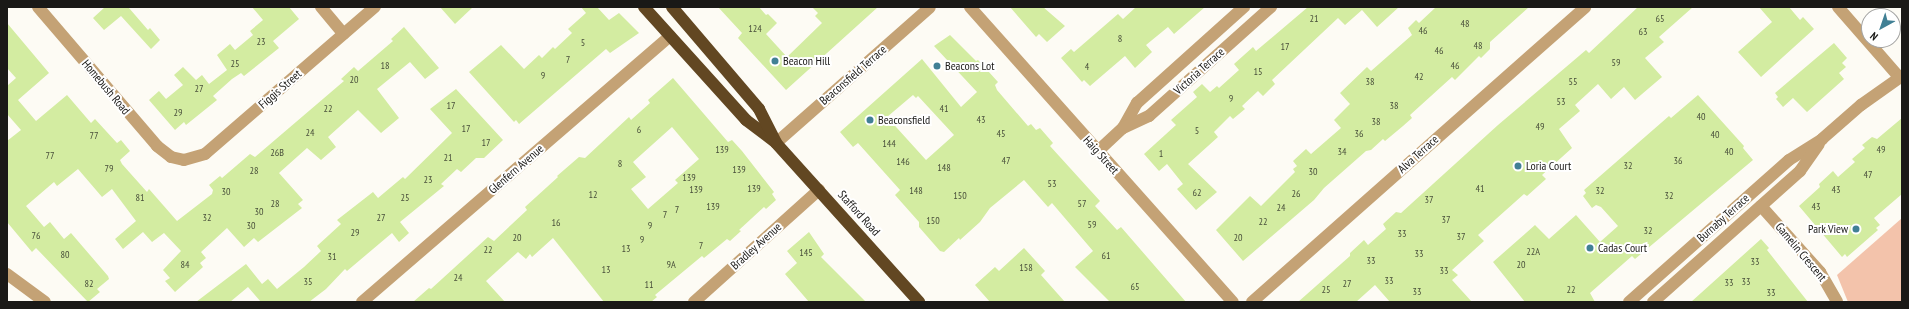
<!DOCTYPE html>
<style>
body{margin:0}
#map{position:relative;width:1909px;height:309px;overflow:hidden;background:#fdfbf4;font-family:"PT Sans Narrow",sans-serif}
div>[style]{position:absolute}
.green>*{inset:0;background:#f3c3ab}
.building>*{inset:0;background:#d3eca1}
.street>*{height:12px;margin:-6px;padding:0 6px;transform-origin:6px;border-radius:6px;background:#c4a275}
.highway>*{height:12px;margin:-6px;padding:0 6px;transform-origin:6px;border-radius:6px;background:#624722}
.dots>*{width:11px;height:11px;translate:-50% -50%;box-sizing:border-box;border:2px solid #fff;border-radius:50%}
span{translate:-50% -50%;white-space:nowrap;text-align:center;line-height:1.15;-webkit-text-stroke:4px #fff;paint-order:stroke}
.number-label{font-size:10px;color:#484e3a}
.number-label span{-webkit-text-stroke-width:0}
.poi-label{font-size:12px;color:#1a1917}
.left{translate:0 -50%;text-align:left}
.right{translate:-100% -50%;text-align:right}
.street-label{font-size:12px;color:#1a1917}
.frame{position:absolute;inset:0;border:8px solid #1a1917;pointer-events:none}
.north{position:absolute;left:1861px;top:8px;width:40px;height:40px;box-sizing:border-box;background:#fff;border:1px solid #a3a3a2;border-radius:50%;rotate:220deg;font-size:11px;font-weight:700;line-height:16px;text-align:center;color:#1a1917}
.north::after{content:'';display:block;margin:auto;width:14px;height:18px;background:#418095;clip-path:polygon(50% 0,100% 100%,50% 72%,0 100%)}
</style>
<div id="map">
<div class="green">
<div style="clip-path:polygon(1902px 218px,1902px 302px,1848px 302px,1837px 275px)"></div>
</div>
<div class="building">
<div style="clip-path:polygon(105px 7px,131px 7px,129px 8px,148px 30px,150px 28px,160px 40px,151px 49px,121px 16px,104px 30px,93px 18px)"></div>
<div style="clip-path:polygon(252px 7px,289px 7px,299px 19px,273px 41px,279px 48px,244px 76px,241px 73px,232px 79px,213px 96px,217px 100px,186px 125px,184px 122px,175px 130px,149px 100px,159px 91px,166px 99px,183px 85px,174px 75px,183px 67px,196px 80px,202px 75px,209px 84px,227px 70px,217px 55px,230px 44px,235px 50px,253px 35px,250px 31px,263px 20px)"></div>
<div style="clip-path:polygon(440px 7px,473px 7px,455px 24px)"></div>
<div style="clip-path:polygon(581px 7px,597px 7px,609px 20px,619px 13px,639px 33px,610px 53px,606px 49px,519px 124px,516px 120px,514px 122px,469px 72px,501px 45px,524px 69px,539px 55px,542px 58px,553px 47px,555px 49px,572px 33px,568px 29px,586px 13px)"></div>
<div style="clip-path:polygon(718px 7px,759px 7px,766px 15px,768px 14px,777px 23px,766px 34px,787px 57px,822px 23px,815px 16px,818px 13px,812px 7px,878px 7px,786px 90px,738px 38px,742px 33px)"></div>
<div style="clip-path:polygon(1010px 7px,1043px 7px,1065px 26px,1047px 42px,1039px 34px,1036px 37px)"></div>
<div style="clip-path:polygon(1136px 7px,1205px 7px,1174px 34px,1168px 27px,1146px 45px,1152px 52px,1135px 68px,1125px 56px,1090px 86px,1084px 80px,1082px 82px,1061px 58px,1071px 49px,1074px 52px,1081px 46px,1118px 14px,1123px 19px)"></div>
<div style="clip-path:polygon(1308px 7px,1399px 7px,1377px 27px,1362px 10px,1345px 25px,1338px 18px,1272px 80px,1275px 84px,1263px 96px,1258px 91px,1242px 106px,1245px 109px,1233px 119px,1230px 116px,1214px 132px,1218px 137px,1188px 164px,1217px 192px,1196px 210px,1177px 189px,1183px 184px,1167px 164px,1159px 171px,1144px 154px,1176px 125px,1171px 120px,1197px 97px,1193px 92px,1202px 84px,1210px 92px,1217px 86px,1219px 88px,1239px 70px,1234px 64px,1253px 47px,1256px 51px)"></div>
<div style="clip-path:polygon(1436px 7px,1529px 7px,1490px 42px,1490px 49px,1481px 58px,1479px 56px,1455px 80px,1452px 77px,1410px 115px,1412px 118px,1403px 126px,1385px 141px,1383px 139px,1371px 150px,1366px 151px,1324px 188px,1314px 200px,1243px 261px,1216px 230px,1250px 196px,1261px 206px,1295px 172px,1293px 169px,1297px 166px,1293px 161px,1306px 149px,1311px 154px,1341px 128px,1334px 120px,1350px 104px,1340px 93px,1367px 67px,1371px 71px,1412px 35px,1408px 28px,1416px 20px,1419px 23px)"></div>
<div style="clip-path:polygon(1638px 7px,1693px 7px,1659px 37px,1664px 42px,1645px 58px,1662px 77px,1635px 100px,1624px 87px,1611px 99px,1598px 84px,1575px 105px,1580px 111px,1559px 129px,1572px 148px,1542px 175px,1546px 179px,1527px 196px,1524px 194px,1478px 235px,1484px 241px,1452px 270px,1458px 275px,1452px 280px,1472px 302px,1390px 302px,1375px 285px,1356px 302px,1298px 302px,1350px 256px,1350px 253px,1364px 240px,1368px 245px,1386px 229px,1383px 224px,1396px 212px,1401px 213px,1498px 125px,1586px 50px,1589px 53px)"></div>
<div style="clip-path:polygon(1759px 7px,1789px 7px,1800px 20px,1803px 17px,1814px 29px,1761px 77px,1738px 52px,1772px 22px)"></div>
<div style="clip-path:polygon(7px 23px,49px 73px,18px 100px,36px 121px,67px 95px,91px 123px,95px 119px,117px 143px,121px 140px,130px 151px,120px 160px,122px 164px,147px 192px,149px 189px,177px 221px,212px 194px,213px 190px,209px 185px,220px 176px,222px 178px,250px 154px,255px 157px,344px 81px,341px 79px,354px 67px,358px 71px,393px 41px,391px 39px,404px 27px,439px 68px,425px 79px,410px 62px,377px 89px,399px 118px,381px 133px,358px 110px,328px 137px,336px 147px,321px 160px,307px 148px,279px 173px,303px 200px,298px 204px,302px 208px,258px 242px,254px 238px,244px 247px,227px 228px,201px 252px,206px 258px,200px 263px,203px 267px,175px 292px,165px 281px,170px 278px,163px 270px,181px 251px,164px 233px,152px 242px,143px 232px,123px 249px,115px 239px,136px 221px,112px 189px,102px 197px,78px 169px,57px 186px,54px 182px,26px 206px,44px 227px,50px 222px,64px 239px,71px 233px,108px 276px,109px 279px,97px 289px,100px 292px,88px 302px,36px 248px,32px 252px,7px 222px,7px 141px,21px 130px,7px 114px,7px 86px,16px 78px,7px 68px)"></div>
<div style="clip-path:polygon(evenodd,950px 35px,976px 61px,978px 60px,998px 82px,995px 85px,997px 90px,1028px 126px,1031px 124px,1036px 130px,1040px 128px,1053px 143px,1050px 146px,1100px 201px,1095px 206px,1117px 230px,1121px 227px,1186px 302px,1110px 302px,1075px 267px,1093px 251px,1052px 203px,1048px 207px,1024px 180px,990px 208px,980px 222px,960px 240px,959px 238px,944px 252px,940px 251px,919px 227px,919px 222px,895px 195px,900px 190px,858px 143px,853px 147px,840px 132px,922px 59px,961px 107px,977px 92px,934px 46px,950px 35px,913px 95px,916px 98px,918px 96px,954px 135px,926px 160px,887px 117px,913px 95px)"></div>
<div style="clip-path:polygon(1834px 43px,1847px 58px,1842px 63px,1846px 67px,1839px 73px,1844px 79px,1807px 112px,1793px 98px,1783px 107px,1776px 99px,1778px 97px,1775px 93px)"></div>
<div style="clip-path:polygon(evenodd,673px 78px,728px 142px,732px 140px,742px 151px,774px 192px,772px 194px,776px 200px,766px 209px,764px 207px,739px 230px,741px 231px,730px 241px,727px 239px,704px 258px,702px 256px,655px 295px,657px 297px,651px 302px,604px 302px,553px 238px,532px 257px,530px 254px,526px 259px,518px 252px,486px 281px,505px 302px,413px 302px,429px 288px,431px 289px,488px 237px,494px 241px,527px 210px,525px 207px,558px 177px,557px 176px,579px 157px,585px 158px,629px 117px,631px 120px,650px 103px,648px 100px,673px 78px,672px 127px,699px 159px,675px 180px,678px 183px,648px 209px,631px 189px,646px 177px,633px 162px,672px 127px)"></div>
<div style="clip-path:polygon(456px 89px,503px 140px,484px 158px,476px 158px,461px 172px,457px 169px,441px 184px,444px 186px,400px 222px,409px 233px,399px 242px,392px 233px,347px 271px,345px 269px,326px 289px,309px 302px,261px 302px,248px 287px,230px 302px,196px 302px,246px 264px,262px 284px,268px 279px,277px 289px,304px 267px,321px 251px,317px 246px,341px 224px,337px 220px,373px 192px,378px 198px,403px 177px,405px 179px,452px 133px,430px 109px)"></div>
<div style="clip-path:polygon(1698px 95px,1744px 146px,1743px 148px,1753px 160px,1635px 259px,1632px 256px,1590px 293px,1595px 302px,1525px 302px,1493px 262px,1535px 225px,1549px 239px,1576px 215px,1600px 242px,1618px 226px,1601px 207px,1596px 205px,1592px 208px,1583px 196px,1586px 193px,1584px 190px,1669px 116px,1671px 118px)"></div>
<div style="clip-path:polygon(1902px 118px,1902px 194px,1874px 218px,1880px 225px,1876px 228px,1878px 230px,1847px 257px,1845px 254px,1842px 257px,1799px 206px,1820px 187px,1819px 184px,1833px 171px,1838px 177px,1855px 162px,1852px 159px,1865px 148px,1862px 145px,1872px 137px,1877px 139px)"></div>
<div style="clip-path:polygon(809px 232px,824px 254px,821px 257px,866px 302px,809px 302px,785px 274px,797px 263px,787px 251px)"></div>
<div style="clip-path:polygon(1761px 239px,1769px 248px,1767px 250px,1808px 302px,1691px 302px)"></div>
<div style="clip-path:polygon(1024px 248px,1045px 271px,1041px 275px,1065px 302px,990px 302px,975px 285px,995px 267px,999px 271px)"></div>
</div>
<div class="street">
<div style="left:38px;top:7px;width:183px;rotate:49.4deg"></div>
<div style="left:157px;top:146px;width:18px;rotate:38deg"></div>
<div style="left:171px;top:157px;width:13px;rotate:13deg"></div>
<div style="left:184px;top:160px;width:22px;rotate:-16deg"></div>
<div style="left:205px;top:154px;width:225px;rotate:-40.9deg"></div>
<div style="left:321px;top:7px;width:35px;rotate:50deg"></div>
<div style="left:970px;top:7px;width:395px;rotate:48.3deg"></div>
<div style="left:1838px;top:7px;width:94px;rotate:48.9deg"></div>
<div style="left:1123px;top:128px;width:29px;rotate:-61deg"></div>
<div style="left:1137px;top:103px;width:144px;rotate:-41.9deg"></div>
<div style="left:776px;top:143px;width:205px;rotate:-41.4deg"></div>
<div style="left:1098px;top:151px;width:34px;rotate:-43deg"></div>
<div style="left:1123px;top:128px;width:29px;rotate:-25deg"></div>
<div style="left:1149px;top:116px;width:164px;rotate:-41.8deg"></div>
<div style="left:1761px;top:206px;width:89px;rotate:48.2deg"></div>
<div style="left:1820px;top:272px;width:34px;rotate:60deg"></div>
<div style="left:7px;top:274px;width:47px;rotate:36.4deg"></div>
<div style="left:362px;top:302px;width:407px;rotate:-40.8deg"></div>
<div style="left:694px;top:302px;width:168px;rotate:-41.9deg"></div>
<div style="left:1252px;top:302px;width:445px;rotate:-41.5deg"></div>
<div style="left:1629px;top:302px;width:214px;rotate:-41.6deg"></div>
<div style="left:1789px;top:160px;width:39px;rotate:-32deg"></div>
<div style="left:1822px;top:139px;width:52px;rotate:-41.1deg"></div>
<div style="left:1861px;top:105px;width:50px;rotate:-35.3deg"></div>
<div style="left:1653px;top:302px;width:197px;rotate:-41.7deg"></div>
<div style="left:1800px;top:171px;width:33px;rotate:-55deg"></div>
</div>
<div class="highway">
<div style="left:644px;top:7px;width:152px;rotate:47.9deg"></div>
<div style="left:746px;top:120px;width:38px;rotate:37deg"></div>
<div style="left:776px;top:143px;width:214px;rotate:48deg"></div>
<div style="left:672px;top:7px;width:134px;rotate:49.5deg"></div>
<div style="left:759px;top:109px;width:35px;rotate:63deg"></div>
</div>
<div class="dots">
<div style="left:775px;top:61px;background:#418095"></div>
<div style="left:937px;top:66px;background:#418095"></div>
<div style="left:870px;top:120px;background:#418095"></div>
<div style="left:1518px;top:166px;background:#418095"></div>
<div style="left:1856px;top:229px;background:#418095"></div>
<div style="left:1590px;top:248px;background:#418095"></div>
</div>
<div class="number-label">
<span style="left:1314px;top:19px">21</span>
<span style="left:1660px;top:19px">65</span>
<span style="left:1465px;top:24px">48</span>
<span style="left:755px;top:29px">124</span>
<span style="left:1423px;top:31px">46</span>
<span style="left:1643px;top:32px">63</span>
<span style="left:1120px;top:39px">8</span>
<span style="left:261px;top:42px">23</span>
<span style="left:583px;top:43px">5</span>
<span style="left:1478px;top:46px">48</span>
<span style="left:1285px;top:47px">17</span>
<span style="left:1439px;top:51px">46</span>
<span style="left:568px;top:60px">7</span>
<span style="left:1616px;top:63px">59</span>
<span style="left:235px;top:64px">25</span>
<span style="left:385px;top:66px">18</span>
<span style="left:1455px;top:66px">46</span>
<span style="left:1087px;top:67px">4</span>
<span style="left:1258px;top:72px">15</span>
<span style="left:543px;top:76px">9</span>
<span style="left:1419px;top:77px">42</span>
<span style="left:354px;top:80px">20</span>
<span style="left:1370px;top:82px">38</span>
<span style="left:1573px;top:82px">55</span>
<span style="left:199px;top:89px">27</span>
<span style="left:1231px;top:99px">9</span>
<span style="left:1561px;top:102px">53</span>
<span style="left:451px;top:106px">17</span>
<span style="left:1394px;top:106px">38</span>
<span style="left:328px;top:109px">22</span>
<span style="left:944px;top:109px">41</span>
<span style="left:178px;top:113px">29</span>
<span style="left:1701px;top:117px">40</span>
<span style="left:981px;top:120px">43</span>
<span style="left:1376px;top:122px">38</span>
<span style="left:1540px;top:127px">49</span>
<span style="left:466px;top:129px">17</span>
<span style="left:639px;top:130px">6</span>
<span style="left:1197px;top:131px">5</span>
<span style="left:310px;top:133px">24</span>
<span style="left:1001px;top:134px">45</span>
<span style="left:1359px;top:134px">36</span>
<span style="left:1715px;top:135px">40</span>
<span style="left:94px;top:136px">77</span>
<span style="left:486px;top:143px">17</span>
<span style="left:889px;top:144px">144</span>
<span style="left:722px;top:150px">139</span>
<span style="left:1881px;top:150px">49</span>
<span style="left:1342px;top:152px">34</span>
<span style="left:1729px;top:152px">40</span>
<span style="left:277px;top:153px">26B</span>
<span style="left:1161px;top:154px">1</span>
<span style="left:50px;top:156px">77</span>
<span style="left:448px;top:158px">21</span>
<span style="left:1006px;top:161px">47</span>
<span style="left:1678px;top:161px">36</span>
<span style="left:903px;top:162px">146</span>
<span style="left:620px;top:164px">8</span>
<span style="left:1628px;top:166px">32</span>
<span style="left:944px;top:168px">148</span>
<span style="left:109px;top:169px">79</span>
<span style="left:739px;top:170px">139</span>
<span style="left:254px;top:171px">28</span>
<span style="left:1313px;top:172px">30</span>
<span style="left:1868px;top:175px">47</span>
<span style="left:689px;top:178px">139</span>
<span style="left:428px;top:180px">23</span>
<span style="left:1052px;top:184px">53</span>
<span style="left:754px;top:189px">139</span>
<span style="left:1480px;top:189px">41</span>
<span style="left:696px;top:190px">139</span>
<span style="left:1836px;top:190px">43</span>
<span style="left:916px;top:191px">148</span>
<span style="left:1600px;top:191px">32</span>
<span style="left:226px;top:192px">30</span>
<span style="left:1197px;top:193px">62</span>
<span style="left:1296px;top:194px">26</span>
<span style="left:593px;top:195px">12</span>
<span style="left:960px;top:196px">150</span>
<span style="left:1669px;top:196px">32</span>
<span style="left:140px;top:198px">81</span>
<span style="left:405px;top:198px">25</span>
<span style="left:1429px;top:200px">37</span>
<span style="left:275px;top:204px">28</span>
<span style="left:1082px;top:204px">57</span>
<span style="left:713px;top:207px">139</span>
<span style="left:1816px;top:207px">43</span>
<span style="left:1281px;top:208px">24</span>
<span style="left:677px;top:210px">7</span>
<span style="left:259px;top:212px">30</span>
<span style="left:665px;top:215px">7</span>
<span style="left:207px;top:218px">32</span>
<span style="left:381px;top:218px">27</span>
<span style="left:1446px;top:220px">37</span>
<span style="left:933px;top:221px">150</span>
<span style="left:1263px;top:222px">22</span>
<span style="left:556px;top:223px">16</span>
<span style="left:1092px;top:225px">59</span>
<span style="left:251px;top:226px">30</span>
<span style="left:650px;top:226px">9</span>
<span style="left:1648px;top:231px">32</span>
<span style="left:355px;top:233px">29</span>
<span style="left:1402px;top:234px">33</span>
<span style="left:36px;top:236px">76</span>
<span style="left:1461px;top:237px">37</span>
<span style="left:517px;top:238px">20</span>
<span style="left:1238px;top:238px">20</span>
<span style="left:642px;top:240px">9</span>
<span style="left:701px;top:246px">7</span>
<span style="left:626px;top:249px">13</span>
<span style="left:488px;top:250px">22</span>
<span style="left:1533px;top:252px">22A</span>
<span style="left:806px;top:253px">145</span>
<span style="left:1419px;top:254px">33</span>
<span style="left:65px;top:255px">80</span>
<span style="left:1106px;top:256px">61</span>
<span style="left:332px;top:257px">31</span>
<span style="left:1371px;top:261px">33</span>
<span style="left:1755px;top:262px">33</span>
<span style="left:185px;top:265px">84</span>
<span style="left:671px;top:265px">9A</span>
<span style="left:1521px;top:265px">20</span>
<span style="left:1026px;top:268px">158</span>
<span style="left:606px;top:270px">13</span>
<span style="left:1444px;top:271px">33</span>
<span style="left:458px;top:278px">24</span>
<span style="left:1389px;top:281px">33</span>
<span style="left:308px;top:282px">35</span>
<span style="left:1746px;top:282px">33</span>
<span style="left:1729px;top:283px">33</span>
<span style="left:89px;top:284px">82</span>
<span style="left:1347px;top:284px">27</span>
<span style="left:649px;top:285px">11</span>
<span style="left:1135px;top:287px">65</span>
<span style="left:1326px;top:290px">25</span>
<span style="left:1571px;top:290px">22</span>
<span style="left:1417px;top:292px">33</span>
<span style="left:1771px;top:293px">33</span>
</div>
<div class="poi-label">
<span class="left" style="left:783px;top:61px">Beacon Hill</span>
<span class="left" style="left:945px;top:66px">Beacons Lot</span>
<span class="left" style="left:878px;top:120px">Beaconsfield</span>
<span class="left" style="left:1526px;top:166px">Loria Court</span>
<span class="right" style="left:1848px;top:229px">Park View</span>
<span class="left" style="left:1598px;top:248px">Cadas Court</span>
</div>
<div class="street-label">
<span style="left:1199px;top:71px;rotate:-42deg">Victoria Terrace</span>
<span style="left:853px;top:75px;rotate:-41deg">Beaconsfield Terrace</span>
<span style="left:106px;top:87px;rotate:50deg">Homebush Road</span>
<span style="left:280px;top:89px;rotate:-41deg">Figgis Street</span>
<span style="left:1418px;top:154px;rotate:-42deg">Alva Terrace</span>
<span style="left:1101px;top:155px;rotate:48deg">Haig Street</span>
<span style="left:516px;top:169px;rotate:-41deg">Glenfern Avenue</span>
<span style="left:859px;top:213px;rotate:48deg">Stafford Road</span>
<span style="left:1723px;top:218px;rotate:-42deg">Burnaby Terrace</span>
<span style="left:756px;top:246px;rotate:-42deg">Bradley Avenue</span>
<span style="left:1801px;top:252px;rotate:50deg">Gamelin Crescent</span>
</div>
<div class="frame"></div>
<div class="north">N</div>
</div>
